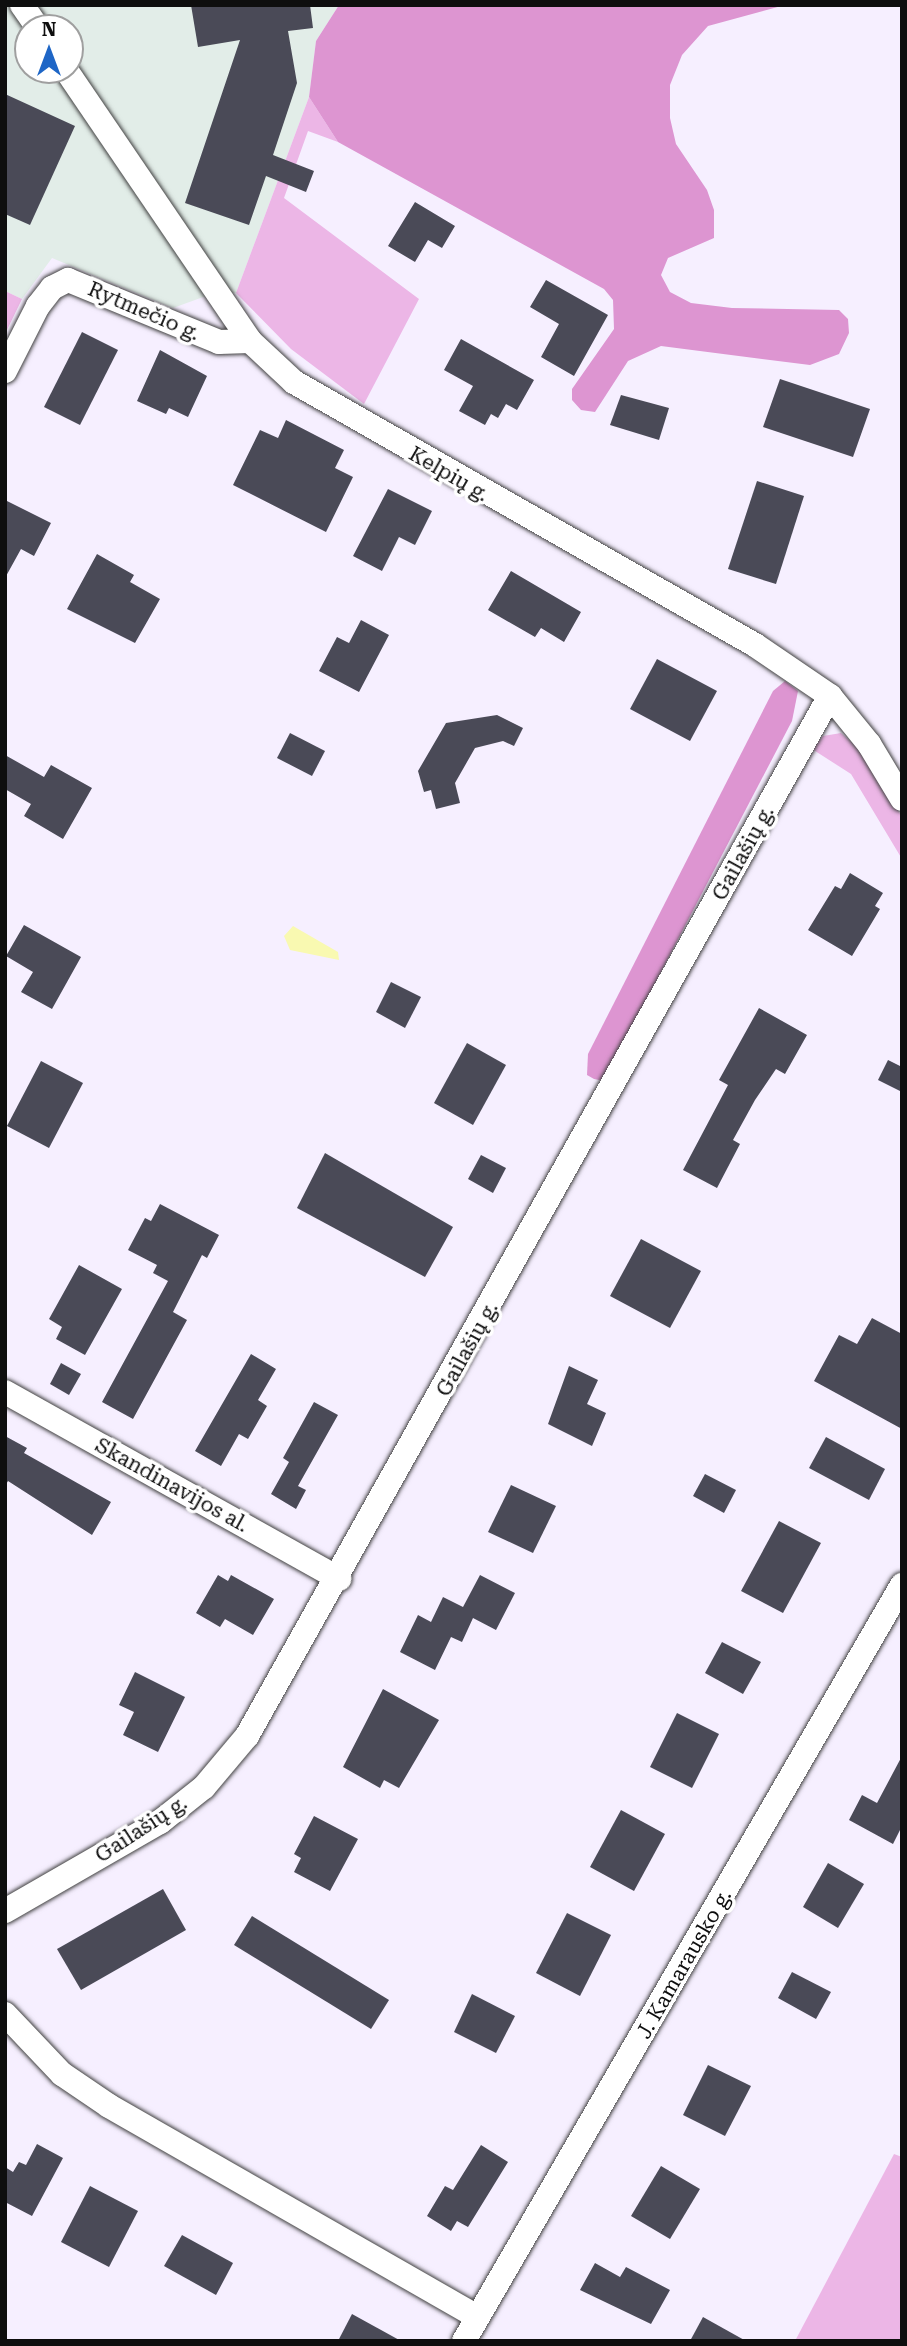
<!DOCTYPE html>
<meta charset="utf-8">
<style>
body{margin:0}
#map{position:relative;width:907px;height:2346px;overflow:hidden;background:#f6efff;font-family:"Roboto Serif",serif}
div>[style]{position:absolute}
.industrial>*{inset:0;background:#e2ede8}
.green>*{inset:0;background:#ecb6e6}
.forest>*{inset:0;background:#dd95d1}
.water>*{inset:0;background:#f9f9b1}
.building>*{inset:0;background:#4a4a57}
.roads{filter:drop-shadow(0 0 2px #414141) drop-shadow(0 0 2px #414141)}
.street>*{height:24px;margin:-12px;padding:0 12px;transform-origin:12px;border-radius:12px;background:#fff}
span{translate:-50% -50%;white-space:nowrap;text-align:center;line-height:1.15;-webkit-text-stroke:7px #fff;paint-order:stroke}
.street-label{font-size:21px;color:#0e0e0e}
.frame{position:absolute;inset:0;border:7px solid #0e0e0e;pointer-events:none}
.north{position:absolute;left:14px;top:14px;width:70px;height:70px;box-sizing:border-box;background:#fff;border:2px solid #9f9f9f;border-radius:50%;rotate:0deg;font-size:19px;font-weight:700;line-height:28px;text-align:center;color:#0e0e0e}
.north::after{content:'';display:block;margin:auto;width:24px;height:32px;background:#1e66c6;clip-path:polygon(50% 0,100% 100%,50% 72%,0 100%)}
</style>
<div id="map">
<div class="industrial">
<div style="clip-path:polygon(evenodd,5px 5px,339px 5px,316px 41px,309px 97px,236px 293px,206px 296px,173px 308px,52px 258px,22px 299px,5px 291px,5px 5px,28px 28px,70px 28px,70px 70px,28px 70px,28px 28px)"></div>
</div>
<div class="green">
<div style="clip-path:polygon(309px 97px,338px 142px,308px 131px,284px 198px,419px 299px,364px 404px,291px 349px,236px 293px)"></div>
<div style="clip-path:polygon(5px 291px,22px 299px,5px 334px)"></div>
<div style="clip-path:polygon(841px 733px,864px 753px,902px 817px,902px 859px,851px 774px,812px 749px,823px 736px)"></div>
<div style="clip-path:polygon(894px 2154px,902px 2157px,902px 2341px,795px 2341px)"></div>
</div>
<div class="forest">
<div style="clip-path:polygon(339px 5px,785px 5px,708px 26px,682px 55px,670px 85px,670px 118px,676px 144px,707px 190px,714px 210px,714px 238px,668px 258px,661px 275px,670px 292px,691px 303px,732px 308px,839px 310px,848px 319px,849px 333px,839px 354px,810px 365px,661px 346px,628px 361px,595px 412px,581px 410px,572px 400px,572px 389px,614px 329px,613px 300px,604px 289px,338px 142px,309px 97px,316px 41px)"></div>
<div style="clip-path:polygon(785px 681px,798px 691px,792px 721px,604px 1081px,594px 1079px,587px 1075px,588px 1054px,773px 691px)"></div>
</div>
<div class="water">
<div style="clip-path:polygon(293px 926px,338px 952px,339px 960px,290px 950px,284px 936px)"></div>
</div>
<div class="building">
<div style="clip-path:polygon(191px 5px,310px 5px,313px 28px,288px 31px,297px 83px,273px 155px,314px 171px,306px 192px,266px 176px,249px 225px,185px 203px,240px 40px,198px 47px)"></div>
<div style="clip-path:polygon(5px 94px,75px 126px,30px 225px,5px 214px)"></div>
<div style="clip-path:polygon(415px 202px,455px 226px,442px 248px,428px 240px,415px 262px,388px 246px)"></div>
<div style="clip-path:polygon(546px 280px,608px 315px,574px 376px,541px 357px,559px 324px,530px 307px)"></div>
<div style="clip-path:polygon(82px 332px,118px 350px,80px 425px,44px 407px)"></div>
<div style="clip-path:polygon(461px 339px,534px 380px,517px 410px,506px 404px,498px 418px,491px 414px,485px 425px,459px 411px,473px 386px,444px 370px)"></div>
<div style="clip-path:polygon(160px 350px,207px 376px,188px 417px,169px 408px,166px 414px,137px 401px)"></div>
<div style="clip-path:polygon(780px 379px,870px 409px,853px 457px,763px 427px)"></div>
<div style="clip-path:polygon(621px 395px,669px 408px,659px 440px,610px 425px)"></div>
<div style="clip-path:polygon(286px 420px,344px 450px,335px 468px,353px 477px,326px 532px,233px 485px,260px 430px,278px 438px)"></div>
<div style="clip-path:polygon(757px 481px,804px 496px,776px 584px,728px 569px)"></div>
<div style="clip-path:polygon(388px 489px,432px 511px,415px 545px,399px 537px,382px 571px,353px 556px)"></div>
<div style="clip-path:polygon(5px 500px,51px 523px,34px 556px,21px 549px,5px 578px)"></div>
<div style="clip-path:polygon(97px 554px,134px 575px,130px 582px,160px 599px,135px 643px,67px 609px)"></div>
<div style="clip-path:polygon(511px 571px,581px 612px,564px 642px,541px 628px,535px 637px,488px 610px)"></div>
<div style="clip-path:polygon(361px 620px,389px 635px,359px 692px,319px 671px,337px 637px,349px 643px)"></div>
<div style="clip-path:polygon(657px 659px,717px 691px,690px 741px,630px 709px)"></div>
<div style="clip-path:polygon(497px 715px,523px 728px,514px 746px,503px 741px,475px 748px,455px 783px,460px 803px,436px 809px,431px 790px,424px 792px,418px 771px,446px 723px)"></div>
<div style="clip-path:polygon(290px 733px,325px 751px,312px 776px,277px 758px)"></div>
<div style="clip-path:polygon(5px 755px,44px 777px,51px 765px,92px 788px,63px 839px,24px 816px,31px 804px,5px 789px)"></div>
<div style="clip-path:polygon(850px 873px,883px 893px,875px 906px,880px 909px,852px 956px,808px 930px,835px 886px,841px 889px)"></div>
<div style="clip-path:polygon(24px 925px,81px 957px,52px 1009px,21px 992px,33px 972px,6px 956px)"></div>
<div style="clip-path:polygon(391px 982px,421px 997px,405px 1028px,376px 1012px)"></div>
<div style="clip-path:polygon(759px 1008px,807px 1035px,785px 1074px,776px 1069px,755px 1100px,733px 1140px,740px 1144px,717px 1188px,683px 1170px,728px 1085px,719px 1080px)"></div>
<div style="clip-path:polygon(467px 1043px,506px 1065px,473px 1125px,434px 1103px)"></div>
<div style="clip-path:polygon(888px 1060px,902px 1067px,902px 1092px,878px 1080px)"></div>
<div style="clip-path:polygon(41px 1061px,83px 1083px,49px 1148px,7px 1126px)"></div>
<div style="clip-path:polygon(325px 1153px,453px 1227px,425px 1277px,297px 1208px)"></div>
<div style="clip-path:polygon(481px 1155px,506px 1168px,493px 1193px,468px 1179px)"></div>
<div style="clip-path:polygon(160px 1204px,219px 1235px,207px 1258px,202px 1255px,173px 1312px,187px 1320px,133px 1419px,102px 1402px,168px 1281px,153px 1273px,157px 1265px,128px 1250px,145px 1218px,151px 1221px)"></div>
<div style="clip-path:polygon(641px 1239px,701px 1271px,670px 1328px,610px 1296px)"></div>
<div style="clip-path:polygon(79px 1265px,122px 1289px,85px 1355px,56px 1339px,62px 1327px,49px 1319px)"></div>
<div style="clip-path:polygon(872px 1318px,902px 1334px,902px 1429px,814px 1381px,839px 1335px,857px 1344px)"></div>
<div style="clip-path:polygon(251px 1354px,276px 1369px,258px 1400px,267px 1406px,248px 1439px,239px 1434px,221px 1466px,195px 1451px)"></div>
<div style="clip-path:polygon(61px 1363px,81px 1374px,69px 1395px,50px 1384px)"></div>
<div style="clip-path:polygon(569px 1366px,598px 1380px,587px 1404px,606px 1413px,592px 1446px,548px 1424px)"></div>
<div style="clip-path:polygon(314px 1402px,338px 1415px,298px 1486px,306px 1490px,296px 1509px,271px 1494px,289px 1462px,283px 1458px)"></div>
<div style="clip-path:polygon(5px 1436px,27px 1448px,24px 1453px,111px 1502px,92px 1535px,8px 1481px,5px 1486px)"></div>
<div style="clip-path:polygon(826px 1437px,885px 1469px,869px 1500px,809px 1468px)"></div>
<div style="clip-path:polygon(705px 1474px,736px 1490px,724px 1513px,693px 1496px)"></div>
<div style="clip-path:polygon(511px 1485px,556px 1506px,533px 1553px,488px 1532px)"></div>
<div style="clip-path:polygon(779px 1521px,821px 1543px,783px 1613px,741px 1591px)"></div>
<div style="clip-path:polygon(218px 1575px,228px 1581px,231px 1575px,274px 1599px,253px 1635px,225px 1619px,220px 1627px,196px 1613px)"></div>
<div style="clip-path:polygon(480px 1575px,515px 1593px,496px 1630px,473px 1618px,462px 1642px,451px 1637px,435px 1670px,400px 1652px,418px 1615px,431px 1622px,443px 1597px,463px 1607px)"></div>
<div style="clip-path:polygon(722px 1642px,761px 1662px,743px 1694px,705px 1673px)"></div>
<div style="clip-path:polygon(135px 1672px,185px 1697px,158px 1752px,123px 1735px,134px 1712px,119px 1705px)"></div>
<div style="clip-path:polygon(383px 1689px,439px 1720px,399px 1788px,384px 1780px,380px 1788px,343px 1767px)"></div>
<div style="clip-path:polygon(677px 1713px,719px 1734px,692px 1788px,650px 1767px)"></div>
<div style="clip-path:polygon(902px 1756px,902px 1826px,893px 1844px,849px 1820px,862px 1795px,877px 1803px)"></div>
<div style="clip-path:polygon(621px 1810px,665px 1834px,634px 1891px,590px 1867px)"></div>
<div style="clip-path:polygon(314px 1816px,358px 1839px,330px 1891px,294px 1872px,301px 1858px,294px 1854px)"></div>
<div style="clip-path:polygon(828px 1863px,864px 1884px,838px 1928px,803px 1907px)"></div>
<div style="clip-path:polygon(163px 1889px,186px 1930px,81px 1990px,57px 1949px)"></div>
<div style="clip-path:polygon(567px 1913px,611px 1935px,580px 1996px,536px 1973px)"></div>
<div style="clip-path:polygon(252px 1916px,389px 2000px,371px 2029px,234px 1945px)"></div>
<div style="clip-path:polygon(792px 1972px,831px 1992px,816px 2019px,778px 1998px)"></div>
<div style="clip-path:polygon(472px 1994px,515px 2016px,496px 2053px,454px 2032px)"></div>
<div style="clip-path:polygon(708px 2065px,751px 2086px,725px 2136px,683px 2115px)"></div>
<div style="clip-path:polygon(37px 2144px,63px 2158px,32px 2216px,5px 2202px,5px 2167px,13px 2172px,19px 2162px,26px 2165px)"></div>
<div style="clip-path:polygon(481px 2145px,508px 2162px,468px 2227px,457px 2221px,451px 2231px,427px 2216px,445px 2186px,453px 2190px)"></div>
<div style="clip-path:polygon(661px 2166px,700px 2189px,670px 2239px,631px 2216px)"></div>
<div style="clip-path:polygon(90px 2186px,138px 2211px,109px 2267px,61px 2242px)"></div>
<div style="clip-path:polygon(182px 2235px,233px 2263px,216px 2295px,164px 2266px)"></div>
<div style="clip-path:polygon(595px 2263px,620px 2277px,626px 2267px,670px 2290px,651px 2324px,580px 2290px)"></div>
<div style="clip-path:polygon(352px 2314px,401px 2341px,338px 2341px)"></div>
<div style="clip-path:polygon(703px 2317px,746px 2341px,690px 2341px)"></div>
</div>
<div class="roads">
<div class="street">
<div style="left:22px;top:5px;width:28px;rotate:55deg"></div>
<div style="left:66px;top:70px;width:328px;rotate:55.8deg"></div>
<div style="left:250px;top:341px;width:60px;rotate:43deg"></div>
<div style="left:294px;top:382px;width:531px;rotate:29.7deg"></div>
<div style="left:755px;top:645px;width:91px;rotate:34.2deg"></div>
<div style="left:830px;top:696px;width:62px;rotate:50.9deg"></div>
<div style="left:869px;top:744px;width:64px;rotate:59deg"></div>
<div style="left:5px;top:371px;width:73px;rotate:-63.1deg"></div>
<div style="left:38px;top:306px;width:23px;rotate:-52deg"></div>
<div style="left:52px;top:288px;width:18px;rotate:-27deg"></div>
<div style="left:68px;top:280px;width:163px;rotate:22.3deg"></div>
<div style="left:219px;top:342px;width:31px;rotate:-2deg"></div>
<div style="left:5px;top:1392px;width:383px;rotate:29.2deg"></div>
<div style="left:5px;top:1911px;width:179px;rotate:-29.9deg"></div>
<div style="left:160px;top:1822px;width:56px;rotate:-38.5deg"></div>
<div style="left:204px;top:1787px;width:67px;rotate:-49.9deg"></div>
<div style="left:247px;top:1736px;width:1192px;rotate:-60.73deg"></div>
<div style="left:5px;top:2014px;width:83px;rotate:46.5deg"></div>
<div style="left:62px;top:2074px;width:57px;rotate:34.2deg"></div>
<div style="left:109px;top:2106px;width:423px;rotate:29.8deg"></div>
<div style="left:464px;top:2341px;width:874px;rotate:-59.91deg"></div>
</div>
</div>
<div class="street-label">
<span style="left:144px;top:311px;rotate:23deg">Rytmečio g.</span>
<span style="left:449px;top:474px;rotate:30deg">Kelpių g.</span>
<span style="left:743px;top:853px;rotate:-61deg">Gailašių g.</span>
<span style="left:467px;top:1349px;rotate:-61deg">Gailašių g.</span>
<span style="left:172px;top:1485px;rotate:29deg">Skandinavijos al.</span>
<span style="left:141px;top:1829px;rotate:-33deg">Gailašių g.</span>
<span style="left:684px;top:1964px;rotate:-60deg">J. Kamarausko g.</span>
</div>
<div class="frame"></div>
<div class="north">N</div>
</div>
